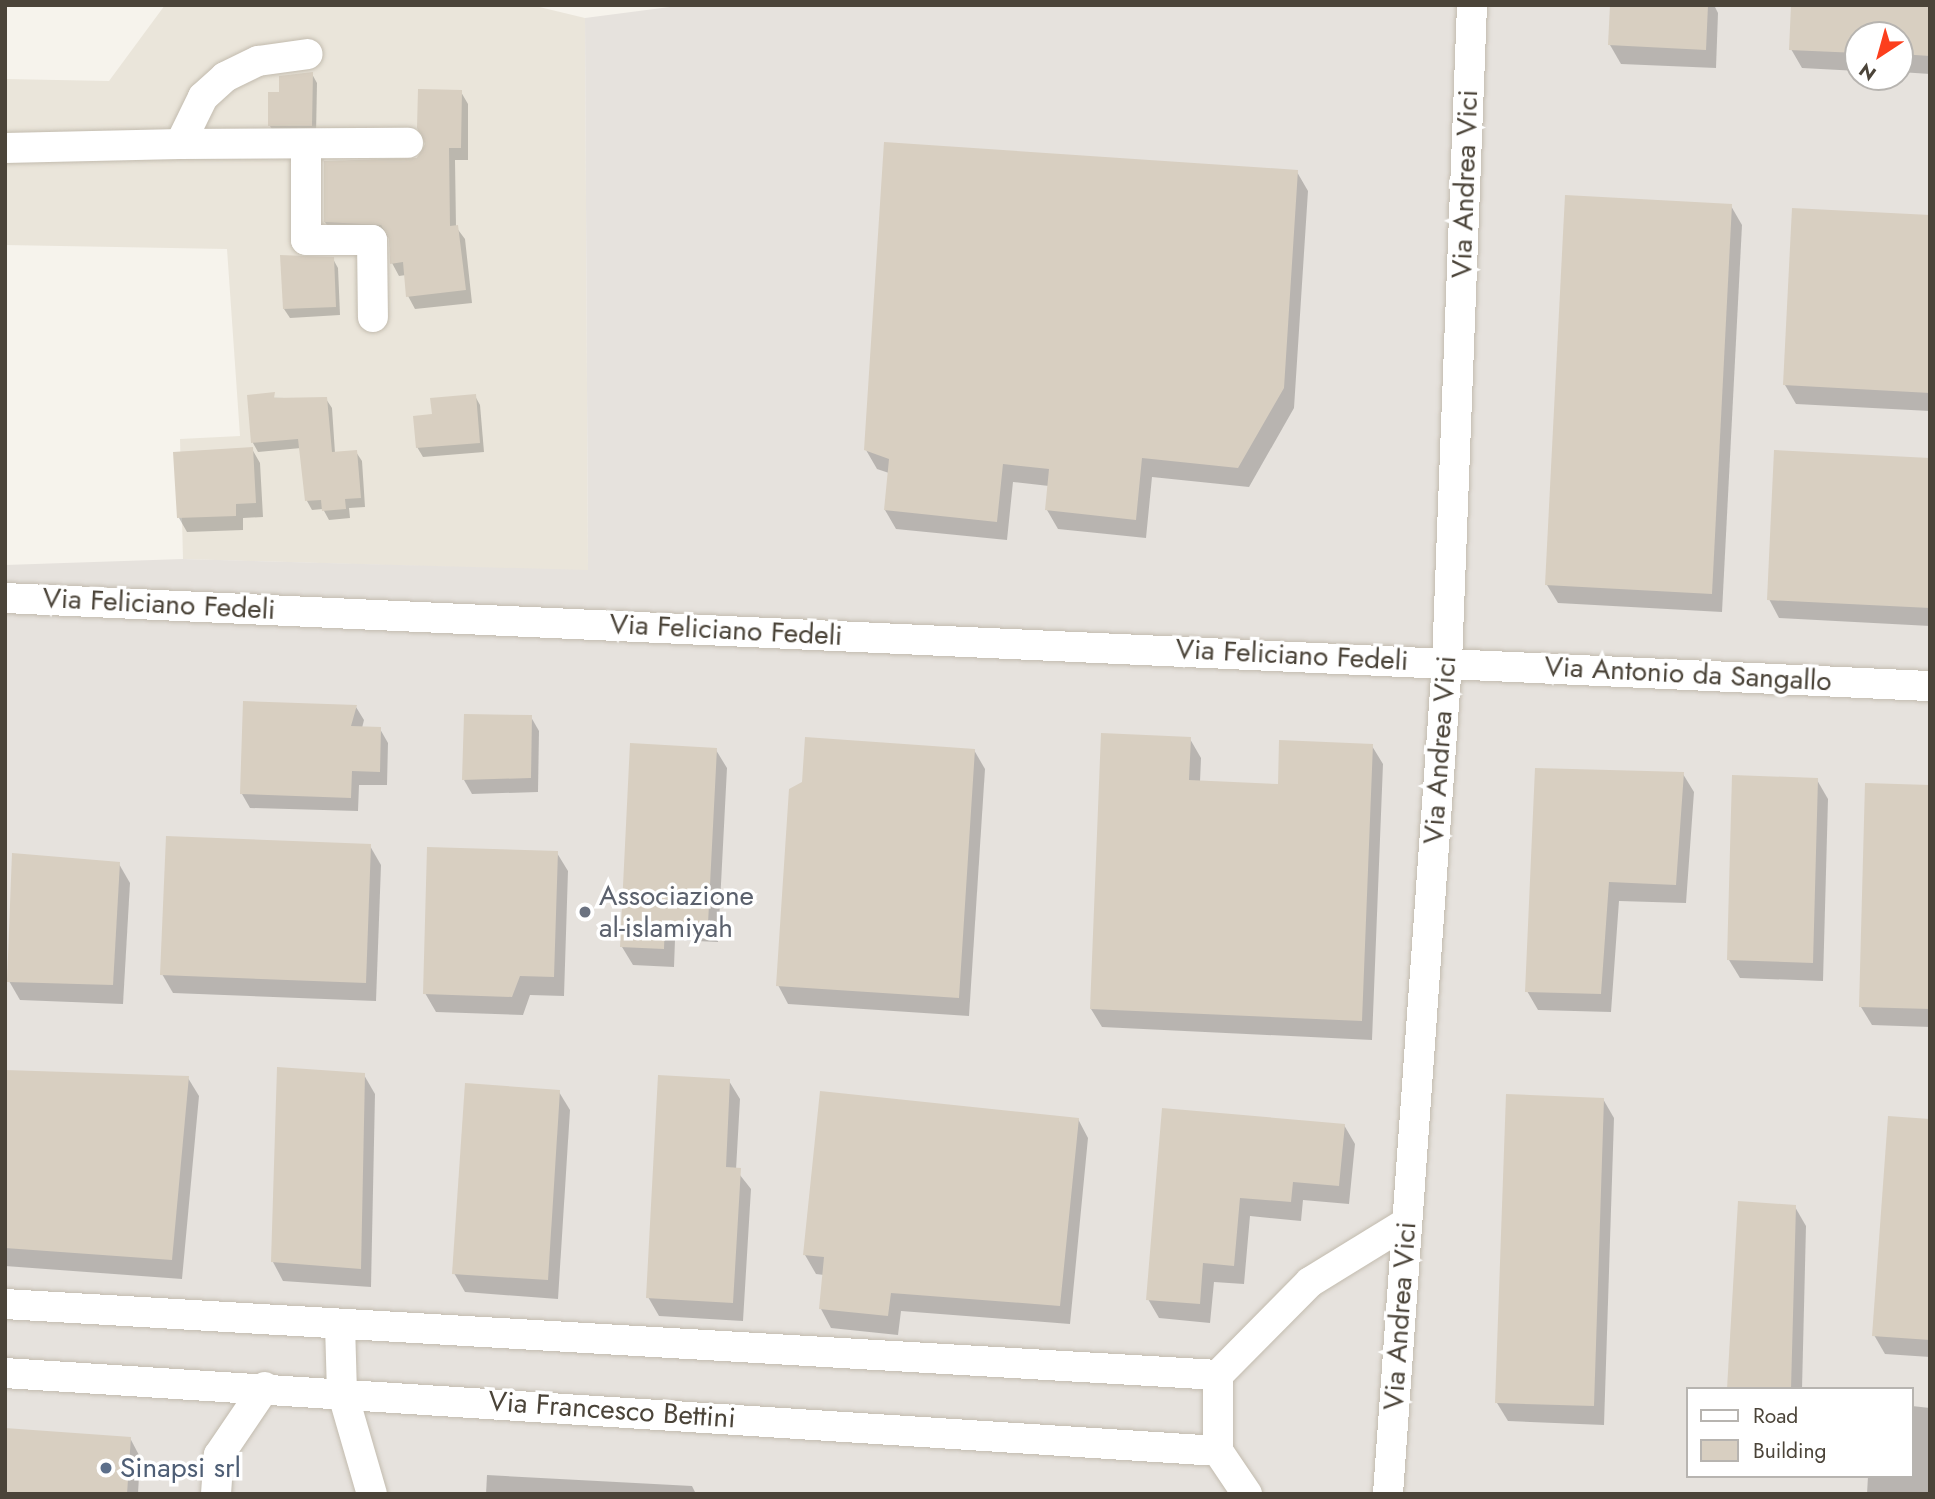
<!DOCTYPE html>
<style>
body{margin:0}
#map{position:relative;width:1935px;height:1499px;overflow:hidden;background:#f6f3ec;font-family:Jost,sans-serif}
div>[style]{position:absolute}
.residential>*{inset:0;background:#eae5da}
.industrial>*{inset:0;background:#e6e2dd}
.shadow>*{inset:0;background:#0003}
.building>*{inset:0;background:#d8cfc1}
.roads{filter:drop-shadow(0 0 2px #c2bbae) drop-shadow(0 0 2px #c2bbae)}
.minor>*{height:30px;margin:-15px;padding:0 15px;transform-origin:15px;border-radius:15px;background:#fff}
.dots>*{width:19px;height:19px;translate:-50% -50%;box-sizing:border-box;border:4px solid #fff;border-radius:50%}
span{translate:-50% -50%;white-space:nowrap;text-align:center;line-height:1.15;-webkit-text-stroke:7px #fff;paint-order:stroke}
.street-label{font-size:28px;color:#4b4439}
.worship-label{font-size:28px;color:#5b616d}
.left{translate:0 -50%;text-align:left}
.service-label{font-size:28px;color:#4e5e75}
.frame{position:absolute;inset:0;border:7px solid #4b4439;pointer-events:none}
.legend{position:absolute;left:1686px;top:1387px;width:228px;height:91px;box-sizing:border-box;background:#fff;border:2px solid #b7b4b0;margin:0;padding:9px 12px;list-style:none;font-size:21px;color:#4b4439}
.legend li{display:flex;align-items:center;gap:14px;height:35px}
.legend b{width:35px;border:2px solid #b7b4b0}
.north{position:absolute;left:1844px;top:21px;width:70px;height:70px;box-sizing:border-box;background:#fff;border:2px solid #b7b4b0;border-radius:50%;rotate:216deg;font-size:19px;font-weight:700;line-height:28px;text-align:center;color:#4b4439}
.north::after{content:'';display:block;margin:auto;width:24px;height:32px;background:#fc3f1d;clip-path:polygon(50% 0,100% 100%,50% 72%,0 100%)}
</style>
<div id="map">
<div class="residential">
<div style="clip-path:polygon(165px 5px,531px 5px,585px 18px,588px 571px,183px 559px,180px 439px,240px 436px,227px 249px,5px 245px,5px 79px,109px 81px)"></div>
</div>
<div class="industrial">
<div style="clip-path:polygon(evenodd,685px 5px,1930px 5px,1930px 1494px,5px 1494px,5px 565px,183px 559px,588px 570px,585px 18px,685px 5px,1858px 35px,1900px 35px,1900px 77px,1858px 77px,1858px 35px,685px 5px,1688px 1389px,1912px 1389px,1912px 1476px,1688px 1476px,1688px 1389px)"></div>
</div>
<div class="shadow">
<div style="clip-path:polygon(1612px 5px,1714px 5px,1718px 13px,1716px 68px,1621px 64px,1610px 45px)"></div>
<div style="clip-path:polygon(1930px 5px,1930px 74px,1900px 72px,1900px 35px,1858px 35px,1858px 71px,1802px 68px,1791px 49px)"></div>
<div style="clip-path:polygon(312px 74px,317px 83px,316px 135px,275px 135px,270px 126px,281px 93px)"></div>
<div style="clip-path:polygon(461px 92px,468px 104px,468px 160px,455px 160px,456px 227px,465px 239px,472px 303px,415px 309px,408px 296px,406px 275px,399px 276px,392px 263px,390px 237px,333px 235px,325px 222px,424px 153px)"></div>
<div style="clip-path:polygon(1297px 172px,1308px 191px,1294px 408px,1249px 487px,1152px 477px,1146px 538px,1058px 529px,1047px 510px,1049px 486px,1013px 482px,1007px 540px,896px 529px,885px 510px,889px 473px,877px 469px,866px 450px)"></div>
<div style="clip-path:polygon(1731px 206px,1742px 225px,1722px 612px,1558px 603px,1547px 585px)"></div>
<div style="clip-path:polygon(1930px 216px,1930px 411px,1796px 404px,1785px 385px)"></div>
<div style="clip-path:polygon(333px 259px,338px 268px,340px 315px,290px 318px,284px 309px)"></div>
<div style="clip-path:polygon(475px 396px,480px 405px,484px 452px,423px 457px,417px 447px,434px 416px)"></div>
<div style="clip-path:polygon(249px 397px,326px 399px,332px 408px,335px 453px,356px 452px,362px 461px,365px 507px,349px 508px,350px 518px,329px 520px,323px 509px,312px 510px,307px 501px,301px 448px,258px 452px,253px 443px)"></div>
<div style="clip-path:polygon(252px 449px,260px 463px,263px 517px,243px 518px,243px 530px,187px 532px,179px 518px,175px 454px)"></div>
<div style="clip-path:polygon(1930px 460px,1930px 626px,1779px 618px,1769px 599px)"></div>
<div style="clip-path:polygon(356px 707px,364px 720px,362px 728px,380px 729px,388px 743px,387px 785px,359px 785px,358px 811px,250px 808px,242px 794px)"></div>
<div style="clip-path:polygon(531px 717px,539px 731px,538px 792px,472px 794px,464px 780px)"></div>
<div style="clip-path:polygon(1190px 739px,1201px 758px,1200px 782px,1279px 785px,1372px 746px,1383px 764px,1372px 1040px,1102px 1027px,1091px 1009px)"></div>
<div style="clip-path:polygon(716px 750px,727px 768px,718px 942px,675px 940px,674px 967px,633px 965px,622px 947px)"></div>
<div style="clip-path:polygon(974px 750px,985px 769px,969px 1016px,788px 1004px,778px 985px)"></div>
<div style="clip-path:polygon(1683px 774px,1694px 792px,1686px 903px,1619px 901px,1611px 1012px,1538px 1010px,1527px 991px)"></div>
<div style="clip-path:polygon(1817px 780px,1828px 799px,1823px 981px,1740px 978px,1729px 960px)"></div>
<div style="clip-path:polygon(1930px 787px,1930px 1027px,1872px 1025px,1861px 1007px)"></div>
<div style="clip-path:polygon(370px 846px,381px 865px,376px 1001px,173px 993px,162px 974px)"></div>
<div style="clip-path:polygon(557px 853px,568px 871px,564px 996px,530px 995px,523px 1015px,436px 1012px,425px 993px)"></div>
<div style="clip-path:polygon(119px 864px,130px 883px,123px 1004px,20px 1000px,9px 981px)"></div>
<div style="clip-path:polygon(5px 1072px,188px 1078px,199px 1096px,182px 1279px,5px 1266px)"></div>
<div style="clip-path:polygon(364px 1075px,375px 1094px,371px 1287px,283px 1281px,273px 1262px)"></div>
<div style="clip-path:polygon(729px 1081px,740px 1099px,736px 1170px,751px 1189px,743px 1321px,659px 1316px,648px 1297px)"></div>
<div style="clip-path:polygon(559px 1092px,570px 1110px,558px 1299px,465px 1292px,454px 1273px)"></div>
<div style="clip-path:polygon(1603px 1099px,1614px 1118px,1604px 1425px,1508px 1421px,1497px 1403px)"></div>
<div style="clip-path:polygon(1164px 1110px,1344px 1125px,1355px 1144px,1349px 1204px,1303px 1200px,1301px 1221px,1250px 1216px,1244px 1284px,1214px 1282px,1210px 1323px,1159px 1318px,1148px 1299px)"></div>
<div style="clip-path:polygon(1078px 1119px,1088px 1138px,1070px 1324px,901px 1311px,898px 1335px,831px 1328px,821px 1309px,824px 1275px,816px 1274px,805px 1255px)"></div>
<div style="clip-path:polygon(1930px 1121px,1930px 1357px,1885px 1354px,1874px 1335px)"></div>
<div style="clip-path:polygon(1795px 1207px,1806px 1226px,1802px 1389px,1729px 1389px)"></div>
<div style="clip-path:polygon(1912px 1406px,1930px 1408px,1930px 1494px,1867px 1494px,1868px 1476px,1912px 1476px)"></div>
<div style="clip-path:polygon(130px 1438px,140px 1457px,138px 1494px,5px 1494px)"></div>
<div style="clip-path:polygon(487px 1475px,692px 1486px,696px 1494px,486px 1494px)"></div>
</div>
<div class="building">
<div style="clip-path:polygon(1610px 5px,1708px 5px,1706px 50px,1608px 45px)"></div>
<div style="clip-path:polygon(1791px 5px,1930px 5px,1930px 56px,1900px 54px,1900px 35px,1858px 35px,1858px 53px,1789px 50px)"></div>
<div style="clip-path:polygon(313px 72px,312px 126px,268px 126px,268px 92px,279px 92px,279px 76px)"></div>
<div style="clip-path:polygon(418px 89px,462px 90px,461px 148px,449px 148px,450px 226px,458px 225px,466px 290px,406px 297px,403px 262px,390px 264px,389px 239px,381px 225px,324px 222px,324px 161px,417px 158px,425px 144px,417px 128px)"></div>
<div style="clip-path:polygon(884px 142px,1298px 170px,1284px 388px,1238px 468px,1142px 458px,1136px 520px,1045px 510px,1049px 469px,1003px 464px,997px 522px,884px 510px,889px 459px,864px 450px)"></div>
<div style="clip-path:polygon(1565px 195px,1732px 204px,1712px 594px,1545px 585px)"></div>
<div style="clip-path:polygon(1792px 208px,1930px 215px,1930px 393px,1783px 385px)"></div>
<div style="clip-path:polygon(280px 255px,334px 257px,336px 307px,283px 309px)"></div>
<div style="clip-path:polygon(275px 392px,274px 398px,327px 397px,332px 452px,357px 450px,361px 498px,345px 499px,346px 509px,322px 511px,321px 500px,305px 501px,298px 439px,251px 443px,247px 395px)"></div>
<div style="clip-path:polygon(476px 394px,480px 443px,416px 448px,413px 416px,432px 414px,430px 398px)"></div>
<div style="clip-path:polygon(253px 447px,256px 503px,236px 504px,236px 516px,177px 518px,173px 452px)"></div>
<div style="clip-path:polygon(1774px 450px,1930px 458px,1930px 608px,1767px 600px)"></div>
<div style="clip-path:polygon(243px 701px,357px 705px,351px 726px,381px 727px,380px 772px,352px 771px,351px 798px,240px 794px)"></div>
<div style="clip-path:polygon(464px 714px,532px 715px,531px 778px,462px 780px)"></div>
<div style="clip-path:polygon(1101px 733px,1191px 737px,1189px 780px,1278px 784px,1279px 740px,1373px 744px,1362px 1021px,1090px 1009px)"></div>
<div style="clip-path:polygon(805px 737px,975px 749px,959px 998px,776px 986px,789px 789px,802px 782px)"></div>
<div style="clip-path:polygon(630px 743px,717px 748px,708px 924px,665px 922px,664px 949px,620px 947px)"></div>
<div style="clip-path:polygon(1535px 768px,1684px 772px,1676px 885px,1609px 882px,1601px 994px,1525px 992px)"></div>
<div style="clip-path:polygon(1732px 775px,1818px 778px,1813px 963px,1727px 960px)"></div>
<div style="clip-path:polygon(1865px 783px,1930px 785px,1930px 1009px,1859px 1007px)"></div>
<div style="clip-path:polygon(166px 836px,371px 844px,366px 983px,160px 975px)"></div>
<div style="clip-path:polygon(427px 847px,558px 851px,554px 977px,520px 976px,512px 997px,423px 994px)"></div>
<div style="clip-path:polygon(12px 853px,120px 862px,113px 985px,7px 982px)"></div>
<div style="clip-path:polygon(277px 1067px,365px 1073px,361px 1269px,271px 1262px)"></div>
<div style="clip-path:polygon(5px 1070px,189px 1076px,172px 1260px,5px 1248px)"></div>
<div style="clip-path:polygon(658px 1075px,730px 1079px,726px 1167px,741px 1168px,733px 1303px,646px 1298px)"></div>
<div style="clip-path:polygon(465px 1083px,560px 1090px,548px 1280px,452px 1274px)"></div>
<div style="clip-path:polygon(820px 1091px,1079px 1118px,1060px 1306px,891px 1293px,888px 1316px,819px 1309px,824px 1257px,803px 1255px)"></div>
<div style="clip-path:polygon(1506px 1094px,1604px 1098px,1594px 1406px,1495px 1403px)"></div>
<div style="clip-path:polygon(1162px 1108px,1345px 1124px,1339px 1186px,1293px 1182px,1291px 1202px,1240px 1198px,1234px 1266px,1203px 1263px,1200px 1304px,1146px 1300px)"></div>
<div style="clip-path:polygon(1888px 1116px,1930px 1119px,1930px 1340px,1872px 1336px)"></div>
<div style="clip-path:polygon(1738px 1201px,1796px 1205px,1791px 1389px,1727px 1389px)"></div>
<div style="clip-path:polygon(5px 1428px,131px 1437px,127px 1494px,5px 1494px)"></div>
</div>
<div class="roads">
<div class="minor">
<div style="left:180px;top:144px;width:228px;rotate:-0.3deg"></div>
<div style="left:306px;top:144px;width:96px;rotate:90deg"></div>
<div style="left:306px;top:240px;width:66px"></div>
<div style="left:372px;top:240px;width:77px;rotate:89.3deg"></div>
<div style="left:5px;top:148px;width:175px;rotate:-1.3deg"></div>
<div style="left:180px;top:144px;width:52px;rotate:-63.9deg"></div>
<div style="left:203px;top:97px;width:30px;rotate:-42deg"></div>
<div style="left:225px;top:77px;width:37px;rotate:-26deg"></div>
<div style="left:258px;top:61px;width:50px;rotate:-8deg"></div>
<div style="left:5px;top:598px;width:1927px;rotate:2.62deg"></div>
<div style="left:5px;top:1304px;width:1215px;rotate:3.35deg"></div>
<div style="left:340px;top:1325px;width:66px;rotate:88.3deg"></div>
<div style="left:342px;top:1391px;width:107px;rotate:73.8deg"></div>
<div style="left:5px;top:1373px;width:1216px;rotate:3.68deg"></div>
<div style="left:216px;top:1494px;width:39px;rotate:-86deg"></div>
<div style="left:219px;top:1455px;width:82px;rotate:-55.9deg"></div>
<div style="left:1247px;top:1494px;width:52px;rotate:-124deg"></div>
<div style="left:1218px;top:1451px;width:76px;rotate:-90deg"></div>
<div style="left:1218px;top:1375px;width:131px;rotate:-45.3deg"></div>
<div style="left:1310px;top:1282px;width:113px;rotate:-31.6deg"></div>
<div style="left:1388px;top:1494px;width:834px;rotate:-85.94deg"></div>
<div style="left:1447px;top:662px;width:657px;rotate:-87.82deg"></div>
</div>
</div>
<div class="dots">
<div style="left:585px;top:912px;background:#6b7280"></div>
<div style="left:106px;top:1468px;background:#5c6f8a"></div>
</div>
<div class="street-label">
<span style="left:1465px;top:184px;rotate:-88deg">Via Andrea Vici</span>
<span style="left:159px;top:604px;rotate:3deg">Via Feliciano Fedeli</span>
<span style="left:726px;top:630px;rotate:3deg">Via Feliciano Fedeli</span>
<span style="left:1292px;top:655px;rotate:3deg">Via Feliciano Fedeli</span>
<span style="left:1688px;top:674px;rotate:3deg">Via Antonio da Sangallo</span>
<span style="left:1440px;top:750px;rotate:-86deg">Via Andrea Vici</span>
<span style="left:1400px;top:1316px;rotate:-86deg">Via Andrea Vici</span>
<span style="left:612px;top:1410px;rotate:4deg">Via Francesco Bettini</span>
</div>
<div class="worship-label">
<span class="left" style="left:599px;top:912px">Associazione<br>al-islamiyah</span>
</div>
<div class="service-label">
<span class="left" style="left:120px;top:1468px">Sinapsi srl</span>
</div>
<div class="frame"></div>
<ul class="legend">
<li><b style="height:9px;background:#fff"></b>Road</li>
<li><b style="height:19px;background:#d8cfc1"></b>Building</li>
</ul>
<div class="north">N</div>
</div>
